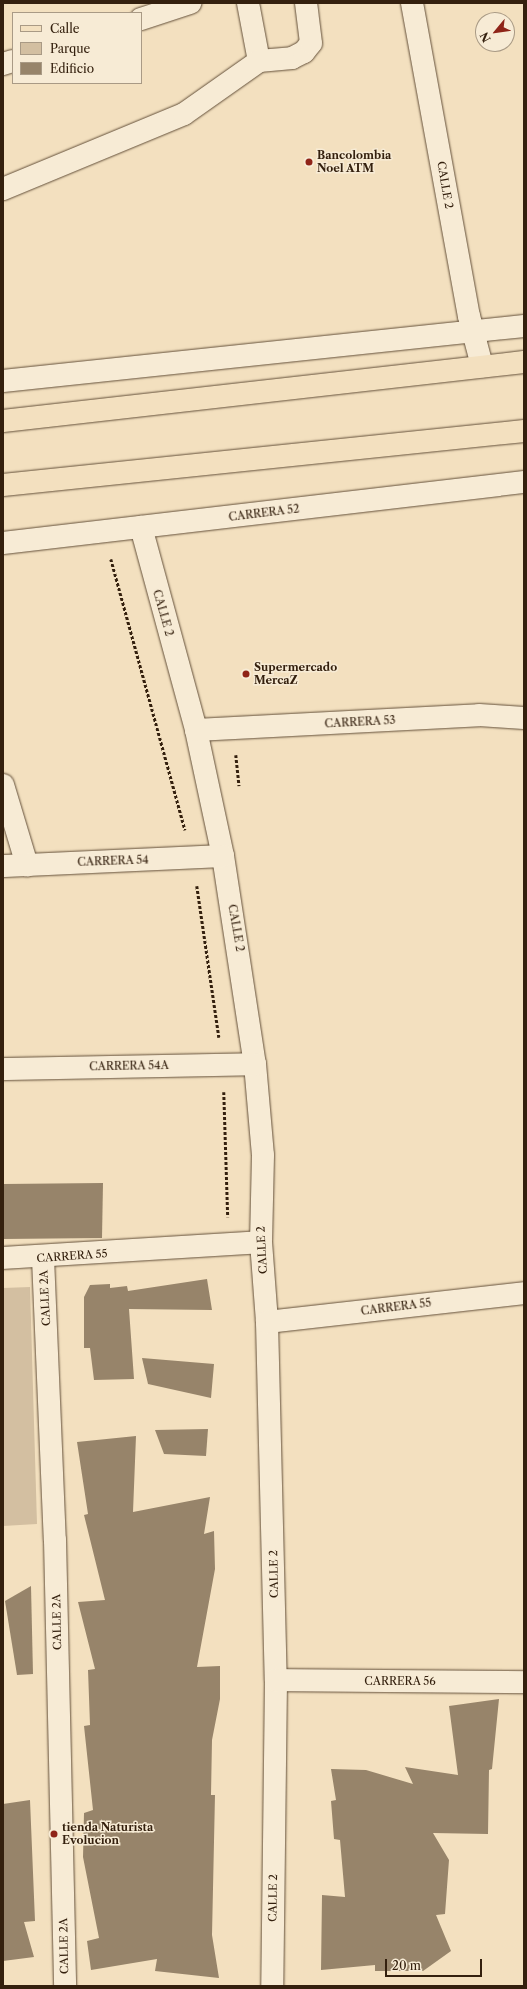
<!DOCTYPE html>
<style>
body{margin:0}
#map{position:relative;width:527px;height:1989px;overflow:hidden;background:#f3e0bf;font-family:"Libre Caslon Text",serif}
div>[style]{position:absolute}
.green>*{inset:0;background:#d3bfa1}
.building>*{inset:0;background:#97846a}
.path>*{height:2.5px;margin-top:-1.25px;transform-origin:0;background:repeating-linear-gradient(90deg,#34200e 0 3px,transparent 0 5px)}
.roads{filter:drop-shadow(0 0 1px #64503a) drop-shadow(0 0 1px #64503a)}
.minor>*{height:22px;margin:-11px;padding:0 11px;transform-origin:11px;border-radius:11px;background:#f7ebd5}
.major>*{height:22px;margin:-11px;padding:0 11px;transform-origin:11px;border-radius:11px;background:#f3e0bf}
.dots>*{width:11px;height:11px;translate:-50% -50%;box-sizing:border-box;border:2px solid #f7ebd5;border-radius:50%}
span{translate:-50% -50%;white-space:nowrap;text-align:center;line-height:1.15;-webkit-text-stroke:3px #f7ebd5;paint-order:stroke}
.poi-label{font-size:11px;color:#34200e;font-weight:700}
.left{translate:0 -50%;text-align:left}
.street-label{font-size:11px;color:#34200e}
.frame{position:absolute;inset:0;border:4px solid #34200e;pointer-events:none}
.legend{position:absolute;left:12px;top:12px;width:130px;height:72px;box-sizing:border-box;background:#f7ebd5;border:1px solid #a99a85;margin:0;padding:5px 7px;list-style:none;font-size:12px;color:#34200e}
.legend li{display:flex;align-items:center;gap:8px;height:20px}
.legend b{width:20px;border:1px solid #a99a85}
.north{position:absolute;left:475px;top:12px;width:40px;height:40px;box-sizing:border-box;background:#f7ebd5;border:1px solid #a99a85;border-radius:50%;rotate:241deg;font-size:11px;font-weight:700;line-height:16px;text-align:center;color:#34200e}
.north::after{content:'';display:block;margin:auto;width:14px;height:18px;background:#8f2418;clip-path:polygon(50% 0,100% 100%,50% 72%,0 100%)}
.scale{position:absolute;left:385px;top:1959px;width:97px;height:18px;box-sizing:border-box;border:2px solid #34200e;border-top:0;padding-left:5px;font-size:12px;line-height:14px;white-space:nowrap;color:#34200e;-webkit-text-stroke:3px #f7ebd5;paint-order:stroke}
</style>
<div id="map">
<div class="green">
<div style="clip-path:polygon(30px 1287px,37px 1524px,3px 1526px,3px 1288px)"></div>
</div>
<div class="building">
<div style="clip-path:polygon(103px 1183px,102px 1238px,3px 1239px,3px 1184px)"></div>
<div style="clip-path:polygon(207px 1279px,212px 1310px,129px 1309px,134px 1379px,94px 1380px,90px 1348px,84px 1348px,84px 1297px,90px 1285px,110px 1284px,110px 1288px,127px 1286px,128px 1291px)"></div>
<div style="clip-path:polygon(142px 1358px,214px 1364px,211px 1398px,148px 1384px)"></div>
<div style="clip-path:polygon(208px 1429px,206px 1456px,164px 1454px,155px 1430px)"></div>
<div style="clip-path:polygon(136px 1436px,133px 1512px,210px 1497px,204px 1534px,214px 1531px,215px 1569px,197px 1667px,220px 1666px,220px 1699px,212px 1740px,211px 1795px,215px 1795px,212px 1935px,219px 1978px,155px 1971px,157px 1959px,91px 1970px,87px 1941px,99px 1938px,83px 1857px,84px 1813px,93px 1810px,84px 1726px,90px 1725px,88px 1670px,95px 1669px,78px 1602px,105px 1600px,84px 1515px,88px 1514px,77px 1442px)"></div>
<div style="clip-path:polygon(31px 1586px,33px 1674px,17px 1675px,5px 1601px)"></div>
<div style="clip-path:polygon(499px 1699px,492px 1769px,489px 1770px,488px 1834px,433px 1833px,449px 1860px,445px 1914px,436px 1915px,451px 1951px,423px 1971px,375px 1971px,375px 1965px,321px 1970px,322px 1895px,345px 1897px,340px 1840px,334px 1839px,331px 1801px,336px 1800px,331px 1769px,366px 1770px,413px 1784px,405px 1767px,458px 1775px,449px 1706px)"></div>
<div style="clip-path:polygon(30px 1800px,35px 1921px,24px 1922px,34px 1957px,3px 1961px,3px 1804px)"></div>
</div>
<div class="path">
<div style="left:111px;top:559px;width:281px;rotate:74.7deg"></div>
<div style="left:236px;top:755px;width:31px;rotate:84deg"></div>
<div style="left:197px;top:886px;width:153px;rotate:81.7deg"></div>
<div style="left:224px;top:1092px;width:125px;rotate:88.2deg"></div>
</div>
<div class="roads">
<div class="minor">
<div style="left:248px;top:3px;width:59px;rotate:79.3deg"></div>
<div style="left:412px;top:3px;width:318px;rotate:79.7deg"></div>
<div style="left:469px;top:316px;width:52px;rotate:75.4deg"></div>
<div style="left:141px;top:19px;width:52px;rotate:-18.1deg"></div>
<div style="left:3px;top:64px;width:10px;rotate:-17deg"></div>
<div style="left:3px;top:189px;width:196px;rotate:-22.5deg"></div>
<div style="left:184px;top:114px;width:92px;rotate:-35.2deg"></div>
<div style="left:259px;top:61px;width:33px;rotate:-5deg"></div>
<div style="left:292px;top:58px;width:13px;rotate:-27deg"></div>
<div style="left:304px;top:52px;width:11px;rotate:-52deg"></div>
<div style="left:311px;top:43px;width:40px;rotate:-97.1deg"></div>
<div style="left:3px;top:381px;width:524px;rotate:-6.03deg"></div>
<div style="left:141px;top:527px;width:210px;rotate:74.8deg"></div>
<div style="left:196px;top:730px;width:129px;rotate:77.9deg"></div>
<div style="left:223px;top:856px;width:210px;rotate:81.3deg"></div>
<div style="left:255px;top:1064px;width:91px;rotate:85deg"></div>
<div style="left:263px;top:1155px;width:87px;rotate:91.3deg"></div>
<div style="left:261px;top:1242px;width:80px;rotate:85.7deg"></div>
<div style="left:267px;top:1322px;width:358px;rotate:88.6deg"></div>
<div style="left:276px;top:1680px;width:306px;rotate:90.7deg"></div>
<div style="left:3px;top:543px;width:525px;rotate:-6.68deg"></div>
<div style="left:196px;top:730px;width:283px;rotate:-3deg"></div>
<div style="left:479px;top:715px;width:45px;rotate:3.8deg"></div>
<div style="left:3px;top:785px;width:84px;rotate:73.3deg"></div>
<div style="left:3px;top:866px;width:220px;rotate:-2.6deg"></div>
<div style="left:3px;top:1069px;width:252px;rotate:-1.1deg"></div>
<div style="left:3px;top:1258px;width:258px;rotate:-3.5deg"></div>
<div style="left:43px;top:1258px;width:282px;rotate:87.6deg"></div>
<div style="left:55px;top:1540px;width:446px;rotate:88.7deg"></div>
<div style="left:267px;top:1322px;width:259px;rotate:-6.4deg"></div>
<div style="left:276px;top:1680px;width:248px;rotate:0.5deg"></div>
</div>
<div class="major">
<div style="left:3px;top:421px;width:524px;rotate:-6.46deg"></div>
<div style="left:3px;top:485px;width:524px;rotate:-5.92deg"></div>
</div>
</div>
<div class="dots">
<div style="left:309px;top:162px;background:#8f2418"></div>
<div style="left:246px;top:674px;background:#8f2418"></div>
<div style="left:54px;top:1834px;background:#8f2418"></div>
</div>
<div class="poi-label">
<span class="left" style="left:317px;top:162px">Bancolombia<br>Noel ATM</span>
<span class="left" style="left:254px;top:674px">Supermercado<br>MercaZ</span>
<span class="left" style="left:62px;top:1834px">tienda Naturista<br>Evolucion</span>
</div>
<div class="street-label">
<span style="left:445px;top:185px;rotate:80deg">CALLE 2</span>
<span style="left:264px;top:513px;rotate:-7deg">CARRERA 52</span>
<span style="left:163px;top:613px;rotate:74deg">CALLE 2</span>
<span style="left:360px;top:722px;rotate:-3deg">CARRERA 53</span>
<span style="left:113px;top:861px;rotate:-2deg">CARRERA 54</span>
<span style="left:236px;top:928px;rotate:80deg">CALLE 2</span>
<span style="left:129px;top:1066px;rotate:-1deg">CARRERA 54A</span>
<span style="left:262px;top:1250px;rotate:-93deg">CALLE 2</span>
<span style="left:72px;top:1256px;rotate:-4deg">CARRERA 55</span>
<span style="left:45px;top:1298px;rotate:-93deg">CALLE 2A</span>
<span style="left:396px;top:1307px;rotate:-7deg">CARRERA 55</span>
<span style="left:274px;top:1574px;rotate:-91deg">CALLE 2</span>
<span style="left:57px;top:1622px;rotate:-91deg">CALLE 2A</span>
<span style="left:400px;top:1681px">CARRERA 56</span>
<span style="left:273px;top:1898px;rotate:-89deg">CALLE 2</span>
<span style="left:64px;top:1946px;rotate:-91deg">CALLE 2A</span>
</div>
<div class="frame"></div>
<ul class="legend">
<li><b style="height:5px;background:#f3e0bf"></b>Calle</li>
<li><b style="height:11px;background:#d3bfa1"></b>Parque</li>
<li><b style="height:11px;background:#97846a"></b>Edificio</li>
</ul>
<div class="north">N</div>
<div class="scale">20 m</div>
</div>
